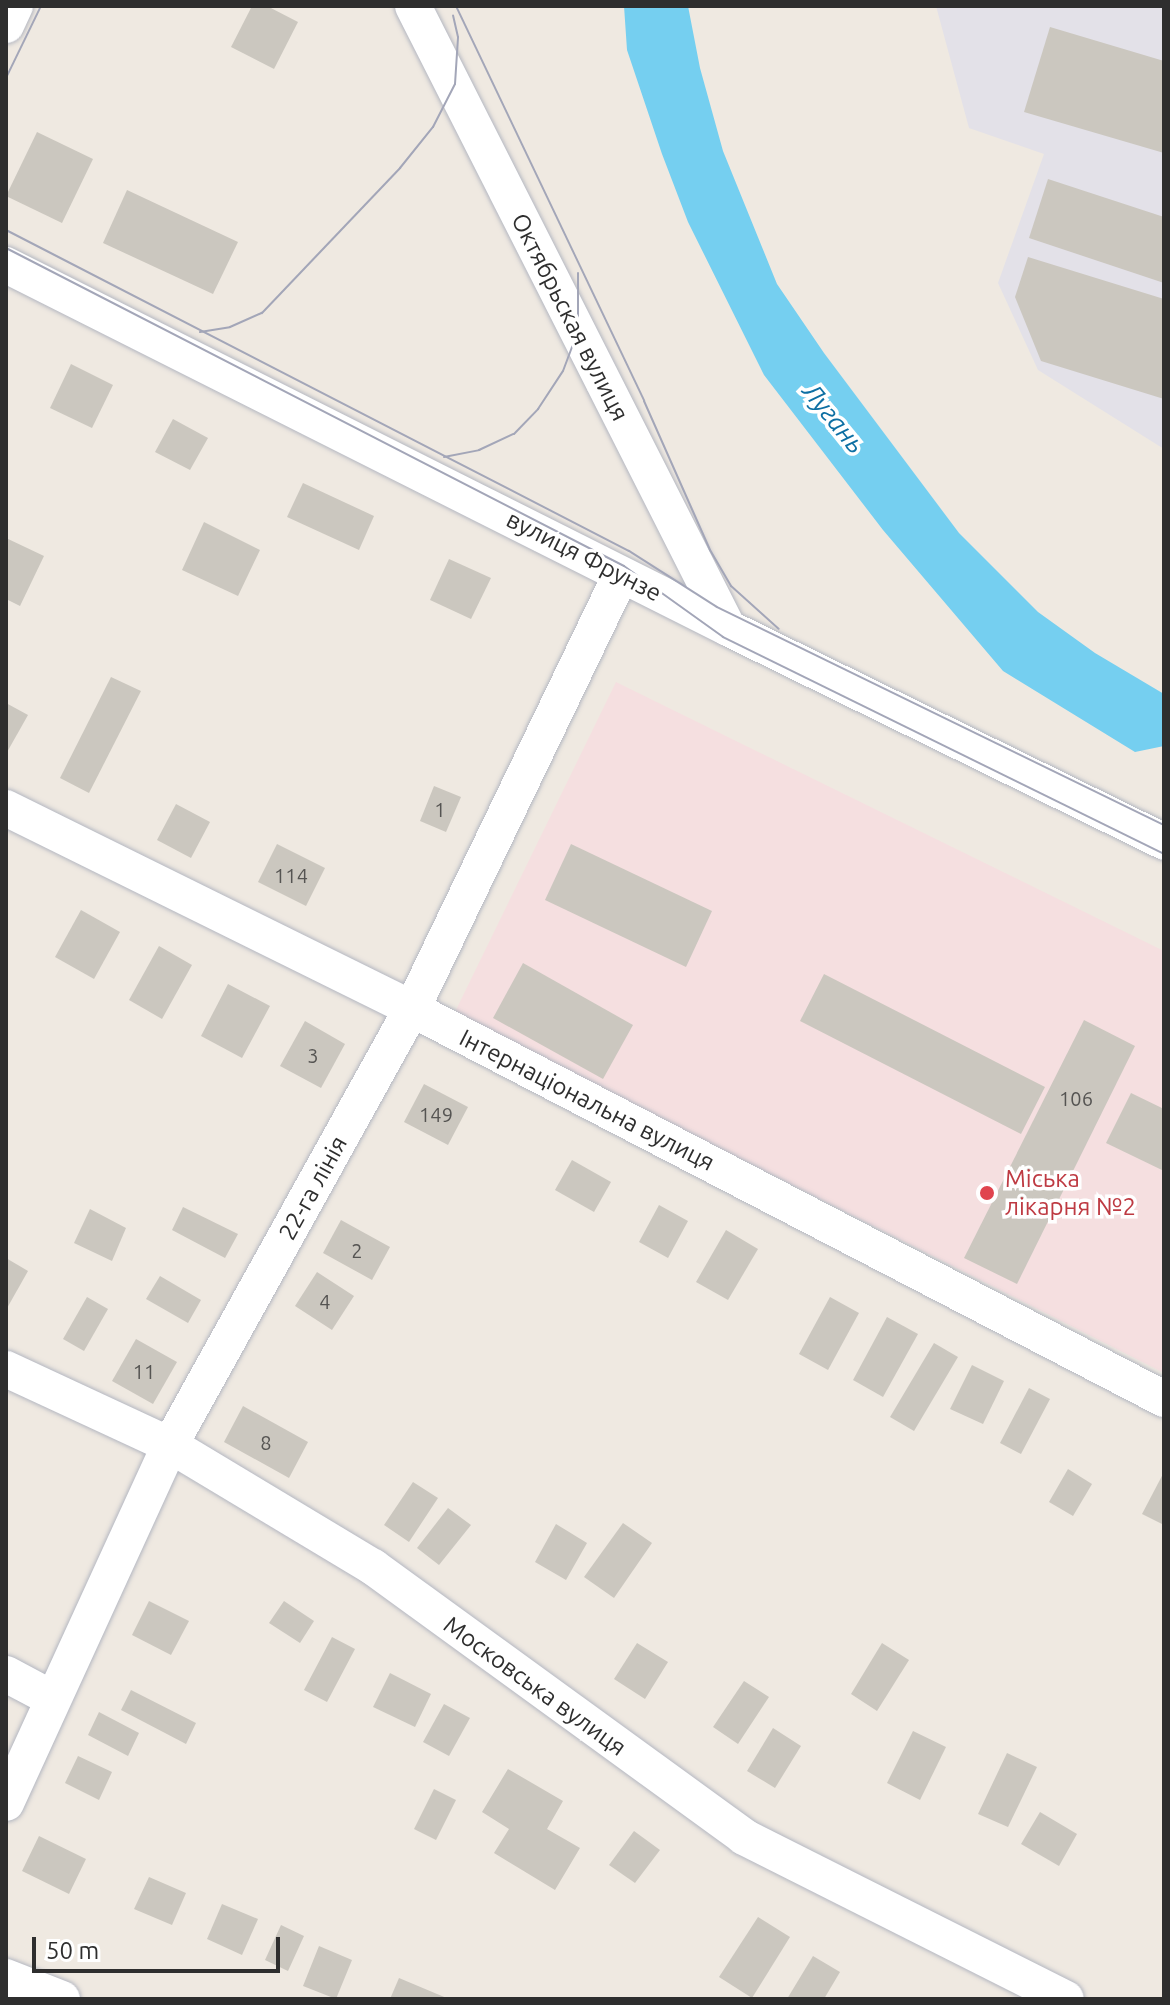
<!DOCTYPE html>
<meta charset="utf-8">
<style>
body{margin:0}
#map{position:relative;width:1170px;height:2005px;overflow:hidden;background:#efe9e1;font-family:Ubuntu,sans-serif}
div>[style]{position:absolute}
.industrial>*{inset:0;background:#e3e1e8}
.medical>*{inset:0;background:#f5dfe0}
.water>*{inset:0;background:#75cff0}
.building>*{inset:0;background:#cbc7bf}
.roads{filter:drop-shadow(0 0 2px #b4b7c1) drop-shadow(0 0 2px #b4b7c1)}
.minor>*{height:36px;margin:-18px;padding:0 18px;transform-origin:18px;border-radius:18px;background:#fff}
.tram>*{height:2px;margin:-1px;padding:0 1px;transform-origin:1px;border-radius:1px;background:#a3a6b8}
.dots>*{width:22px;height:22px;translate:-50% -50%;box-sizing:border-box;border:4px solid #fff;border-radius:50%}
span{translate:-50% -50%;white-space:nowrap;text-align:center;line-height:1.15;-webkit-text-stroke:7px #fff;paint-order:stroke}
.number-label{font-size:20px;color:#555452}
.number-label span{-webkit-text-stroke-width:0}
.street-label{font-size:24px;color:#2e2e2e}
.health-label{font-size:24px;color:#be3a42}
.left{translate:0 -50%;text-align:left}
.water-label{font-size:26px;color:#0d6fa3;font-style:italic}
.frame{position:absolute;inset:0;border:8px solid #2e2e2e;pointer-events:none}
.scale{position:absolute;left:32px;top:1937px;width:248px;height:36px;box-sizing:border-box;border:4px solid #2e2e2e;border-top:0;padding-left:10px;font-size:24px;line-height:28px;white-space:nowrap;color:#2e2e2e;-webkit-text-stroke:6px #fff;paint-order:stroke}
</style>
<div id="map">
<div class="industrial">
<div style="clip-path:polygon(936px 6px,1164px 6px,1164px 449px,1038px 370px,998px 283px,1044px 154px,969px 128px)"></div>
</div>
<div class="medical">
<div style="clip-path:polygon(616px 682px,1164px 951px,1164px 1373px,454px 1014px)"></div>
</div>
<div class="water">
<div style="clip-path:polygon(624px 6px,688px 6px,700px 68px,723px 151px,777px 284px,824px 353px,959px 533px,1038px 612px,1095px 653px,1164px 694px,1164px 746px,1135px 752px,1003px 671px,883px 530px,764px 375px,688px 222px,662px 154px,627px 50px)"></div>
</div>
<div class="building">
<div style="clip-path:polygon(252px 6px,267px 6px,298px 22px,274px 69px,231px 47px)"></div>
<div style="clip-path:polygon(1050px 27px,1164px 61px,1164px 153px,1024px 112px)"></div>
<div style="clip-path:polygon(37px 132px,93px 159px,62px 223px,6px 196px)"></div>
<div style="clip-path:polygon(1048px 179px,1164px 217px,1164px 283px,1029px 238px)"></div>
<div style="clip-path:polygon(127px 190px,238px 242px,213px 294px,103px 243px)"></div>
<div style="clip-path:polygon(1028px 257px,1164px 299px,1164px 399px,1041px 361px,1015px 297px)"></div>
<div style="clip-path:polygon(71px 364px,113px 385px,92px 428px,50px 408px)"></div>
<div style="clip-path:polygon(173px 419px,208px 438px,190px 470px,155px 452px)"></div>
<div style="clip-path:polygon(303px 483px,374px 516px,359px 550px,287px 517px)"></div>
<div style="clip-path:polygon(204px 522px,260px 550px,238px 596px,182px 570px)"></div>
<div style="clip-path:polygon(6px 538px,44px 556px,20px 606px,6px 599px)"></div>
<div style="clip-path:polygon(449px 559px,491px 578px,471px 619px,430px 600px)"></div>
<div style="clip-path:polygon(111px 677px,141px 691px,89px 793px,60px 778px)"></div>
<div style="clip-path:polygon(6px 703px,28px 715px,6px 754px)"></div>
<div style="clip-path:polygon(434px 786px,461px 797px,446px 832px,420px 821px)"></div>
<div style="clip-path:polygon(176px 804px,210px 822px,191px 858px,157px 840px)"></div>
<div style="clip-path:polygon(277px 844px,325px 868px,306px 906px,258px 882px)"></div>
<div style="clip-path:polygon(571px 844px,712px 911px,686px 967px,545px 900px)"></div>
<div style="clip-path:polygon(81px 910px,120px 932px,94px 979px,55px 957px)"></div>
<div style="clip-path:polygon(159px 946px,192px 965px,162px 1019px,129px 1000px)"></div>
<div style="clip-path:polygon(523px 963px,633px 1025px,603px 1079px,493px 1018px)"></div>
<div style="clip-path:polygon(824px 974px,1045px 1087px,1021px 1134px,800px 1021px)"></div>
<div style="clip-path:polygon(228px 984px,270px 1006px,242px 1058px,201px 1036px)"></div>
<div style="clip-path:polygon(1084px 1020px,1135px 1046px,1017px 1284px,964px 1258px)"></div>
<div style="clip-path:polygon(305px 1021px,345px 1044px,321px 1088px,280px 1066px)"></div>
<div style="clip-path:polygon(424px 1084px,468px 1107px,448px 1145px,404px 1122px)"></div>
<div style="clip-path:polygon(1131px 1093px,1164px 1109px,1164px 1171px,1106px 1143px)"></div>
<div style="clip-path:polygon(572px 1160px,611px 1182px,594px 1212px,555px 1190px)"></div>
<div style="clip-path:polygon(659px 1205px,688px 1221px,668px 1258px,639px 1242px)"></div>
<div style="clip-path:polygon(183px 1207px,238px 1234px,225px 1258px,172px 1230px)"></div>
<div style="clip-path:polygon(90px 1209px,126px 1228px,112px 1261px,74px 1243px)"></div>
<div style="clip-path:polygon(341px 1220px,390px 1247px,372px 1280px,323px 1253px)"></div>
<div style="clip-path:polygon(726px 1230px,758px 1249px,728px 1300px,696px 1282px)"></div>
<div style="clip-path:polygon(6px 1258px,28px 1271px,6px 1310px)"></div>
<div style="clip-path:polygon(317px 1272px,354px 1296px,332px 1330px,295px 1306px)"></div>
<div style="clip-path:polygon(160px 1276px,201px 1300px,188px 1323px,146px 1299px)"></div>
<div style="clip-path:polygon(87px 1297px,108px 1309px,84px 1351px,63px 1339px)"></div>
<div style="clip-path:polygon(830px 1297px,859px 1313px,828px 1370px,799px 1354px)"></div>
<div style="clip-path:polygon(887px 1317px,918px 1334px,883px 1397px,853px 1380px)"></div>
<div style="clip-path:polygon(136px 1339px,177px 1362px,153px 1404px,112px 1381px)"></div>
<div style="clip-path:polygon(934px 1343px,958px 1357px,914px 1431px,890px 1417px)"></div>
<div style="clip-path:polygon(972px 1365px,1004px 1381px,983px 1424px,950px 1409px)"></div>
<div style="clip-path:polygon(1029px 1388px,1050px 1399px,1021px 1454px,1000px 1443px)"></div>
<div style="clip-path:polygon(243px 1406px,308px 1442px,289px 1478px,224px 1442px)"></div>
<div style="clip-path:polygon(1068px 1469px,1092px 1484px,1073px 1516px,1049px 1502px)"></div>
<div style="clip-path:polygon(1164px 1472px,1164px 1525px,1142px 1514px)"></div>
<div style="clip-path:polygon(413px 1482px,438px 1498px,409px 1542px,384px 1525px)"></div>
<div style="clip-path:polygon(448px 1508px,471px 1525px,439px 1565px,417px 1548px)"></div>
<div style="clip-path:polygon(623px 1523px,652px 1543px,614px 1598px,584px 1577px)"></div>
<div style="clip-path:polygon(556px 1524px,587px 1543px,566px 1580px,535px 1562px)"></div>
<div style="clip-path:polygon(149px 1601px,189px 1621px,171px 1655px,132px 1635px)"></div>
<div style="clip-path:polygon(284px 1601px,314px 1621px,300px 1643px,269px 1623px)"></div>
<div style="clip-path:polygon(332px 1637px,355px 1649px,327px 1702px,304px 1690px)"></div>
<div style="clip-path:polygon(637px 1643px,668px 1662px,645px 1699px,614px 1679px)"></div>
<div style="clip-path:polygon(882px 1643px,909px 1660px,877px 1711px,851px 1694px)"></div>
<div style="clip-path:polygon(390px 1673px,431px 1694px,415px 1727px,373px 1707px)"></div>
<div style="clip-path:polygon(744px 1681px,769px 1697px,738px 1744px,713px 1727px)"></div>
<div style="clip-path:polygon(131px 1690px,196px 1723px,186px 1744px,121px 1710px)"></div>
<div style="clip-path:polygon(444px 1704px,470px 1718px,449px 1756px,423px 1742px)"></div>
<div style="clip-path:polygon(99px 1712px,139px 1733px,128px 1756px,88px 1735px)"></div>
<div style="clip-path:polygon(773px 1728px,801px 1746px,775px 1788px,747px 1771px)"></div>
<div style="clip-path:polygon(913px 1731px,946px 1747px,920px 1800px,887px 1783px)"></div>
<div style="clip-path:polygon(1007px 1753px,1037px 1767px,1008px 1827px,978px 1814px)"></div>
<div style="clip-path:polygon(78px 1756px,112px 1772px,99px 1800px,65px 1783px)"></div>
<div style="clip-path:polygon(508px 1769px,563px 1801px,547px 1829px,580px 1848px,555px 1890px,494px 1853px,509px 1829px,482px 1812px)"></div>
<div style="clip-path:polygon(434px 1789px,456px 1800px,436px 1840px,414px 1829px)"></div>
<div style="clip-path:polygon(1040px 1812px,1077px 1834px,1059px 1866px,1021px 1844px)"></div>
<div style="clip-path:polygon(634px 1831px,660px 1850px,635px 1883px,609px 1865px)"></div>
<div style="clip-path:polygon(39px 1836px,86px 1859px,69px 1894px,22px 1871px)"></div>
<div style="clip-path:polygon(149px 1877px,186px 1893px,172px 1925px,134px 1909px)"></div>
<div style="clip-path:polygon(222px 1904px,258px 1919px,242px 1955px,207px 1939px)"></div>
<div style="clip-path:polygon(758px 1917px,790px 1937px,752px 1998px,719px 1977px)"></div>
<div style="clip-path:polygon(281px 1925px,304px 1936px,288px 1971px,265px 1960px)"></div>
<div style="clip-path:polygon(319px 1946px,352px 1960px,336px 1999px,303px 1986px)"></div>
<div style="clip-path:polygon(813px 1956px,840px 1972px,824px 1999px,787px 1999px)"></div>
<div style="clip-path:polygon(399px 1978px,449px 1999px,390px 1999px)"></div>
</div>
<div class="roads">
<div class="minor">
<div style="left:413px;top:6px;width:697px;rotate:63.14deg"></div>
<div style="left:6px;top:25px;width:21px;rotate:-65deg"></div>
<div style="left:6px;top:265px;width:808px;rotate:26.69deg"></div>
<div style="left:728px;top:628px;width:486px;rotate:26.1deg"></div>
<div style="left:6px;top:808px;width:453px;rotate:26.3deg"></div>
<div style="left:412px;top:1009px;width:847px;rotate:27.41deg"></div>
<div style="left:6px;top:1369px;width:181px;rotate:24.9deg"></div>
<div style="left:170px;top:1445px;width:237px;rotate:31deg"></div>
<div style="left:373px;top:1567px;width:459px;rotate:36deg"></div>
<div style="left:744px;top:1837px;width:360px;rotate:26.7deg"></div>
<div style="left:6px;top:1674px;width:53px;rotate:28deg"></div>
<div style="left:6px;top:1803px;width:394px;rotate:-65.4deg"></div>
<div style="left:170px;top:1445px;width:499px;rotate:-61deg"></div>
<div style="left:412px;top:1009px;width:482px;rotate:-64.3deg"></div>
<div style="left:6px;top:1977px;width:60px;rotate:21.4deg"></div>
</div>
</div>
<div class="tram">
<div style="left:456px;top:6px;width:437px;rotate:64.5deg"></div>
<div style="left:644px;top:401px;width:163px;rotate:66.1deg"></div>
<div style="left:710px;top:550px;width:42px;rotate:59.7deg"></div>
<div style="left:731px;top:586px;width:64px;rotate:41.9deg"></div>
<div style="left:6px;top:78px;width:80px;rotate:-64.1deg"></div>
<div style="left:6px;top:230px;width:701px;rotate:27.26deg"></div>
<div style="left:629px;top:551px;width:104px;rotate:32.5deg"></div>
<div style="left:717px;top:607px;width:497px;rotate:26deg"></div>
<div style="left:6px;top:248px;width:695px;rotate:27.23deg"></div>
<div style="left:624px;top:566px;width:122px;rotate:35.6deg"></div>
<div style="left:723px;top:637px;width:491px;rotate:26.2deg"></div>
<div style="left:200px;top:332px;width:30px;rotate:-9deg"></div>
<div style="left:230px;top:327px;width:35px;rotate:-24deg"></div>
<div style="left:262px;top:313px;width:200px;rotate:-46.4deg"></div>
<div style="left:400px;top:168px;width:53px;rotate:-51.2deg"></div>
<div style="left:433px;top:127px;width:48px;rotate:-62.9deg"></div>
<div style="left:455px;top:84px;width:47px;rotate:-86.3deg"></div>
<div style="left:458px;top:37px;width:22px;rotate:-103deg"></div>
<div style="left:444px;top:457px;width:36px;rotate:-11deg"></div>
<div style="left:479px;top:450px;width:38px;rotate:-25deg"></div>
<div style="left:514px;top:434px;width:35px;rotate:-46deg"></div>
<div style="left:538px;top:409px;width:45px;rotate:-56.7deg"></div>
<div style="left:563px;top:371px;width:43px;rotate:-69.4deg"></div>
<div style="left:578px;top:331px;width:58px;rotate:-90deg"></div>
</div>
<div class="dots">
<div style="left:987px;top:1193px;background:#e0444e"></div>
</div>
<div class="number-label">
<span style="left:440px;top:809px">1</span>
<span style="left:291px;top:875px">114</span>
<span style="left:313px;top:1055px">3</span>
<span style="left:1076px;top:1098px">106</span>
<span style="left:436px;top:1114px">149</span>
<span style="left:357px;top:1250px">2</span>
<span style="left:325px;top:1301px">4</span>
<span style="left:144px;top:1371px">11</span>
<span style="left:266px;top:1442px">8</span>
</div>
<div class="street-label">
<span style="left:570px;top:317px;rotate:63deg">Октябрьская вулиця</span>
<span style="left:584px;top:556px;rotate:27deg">вулиця Фрунзе</span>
<span style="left:587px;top:1100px;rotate:27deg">Інтернаціональна вулиця</span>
<span style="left:313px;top:1188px;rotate:-61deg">22-га лінія</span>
<span style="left:535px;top:1686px;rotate:36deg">Московська вулиця</span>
</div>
<div class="health-label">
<span class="left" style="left:1005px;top:1193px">Міська<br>лікарня №2</span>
</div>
<div class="water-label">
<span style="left:834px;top:418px;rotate:51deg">Лугань</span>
</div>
<div class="frame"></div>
<div class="scale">50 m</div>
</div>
